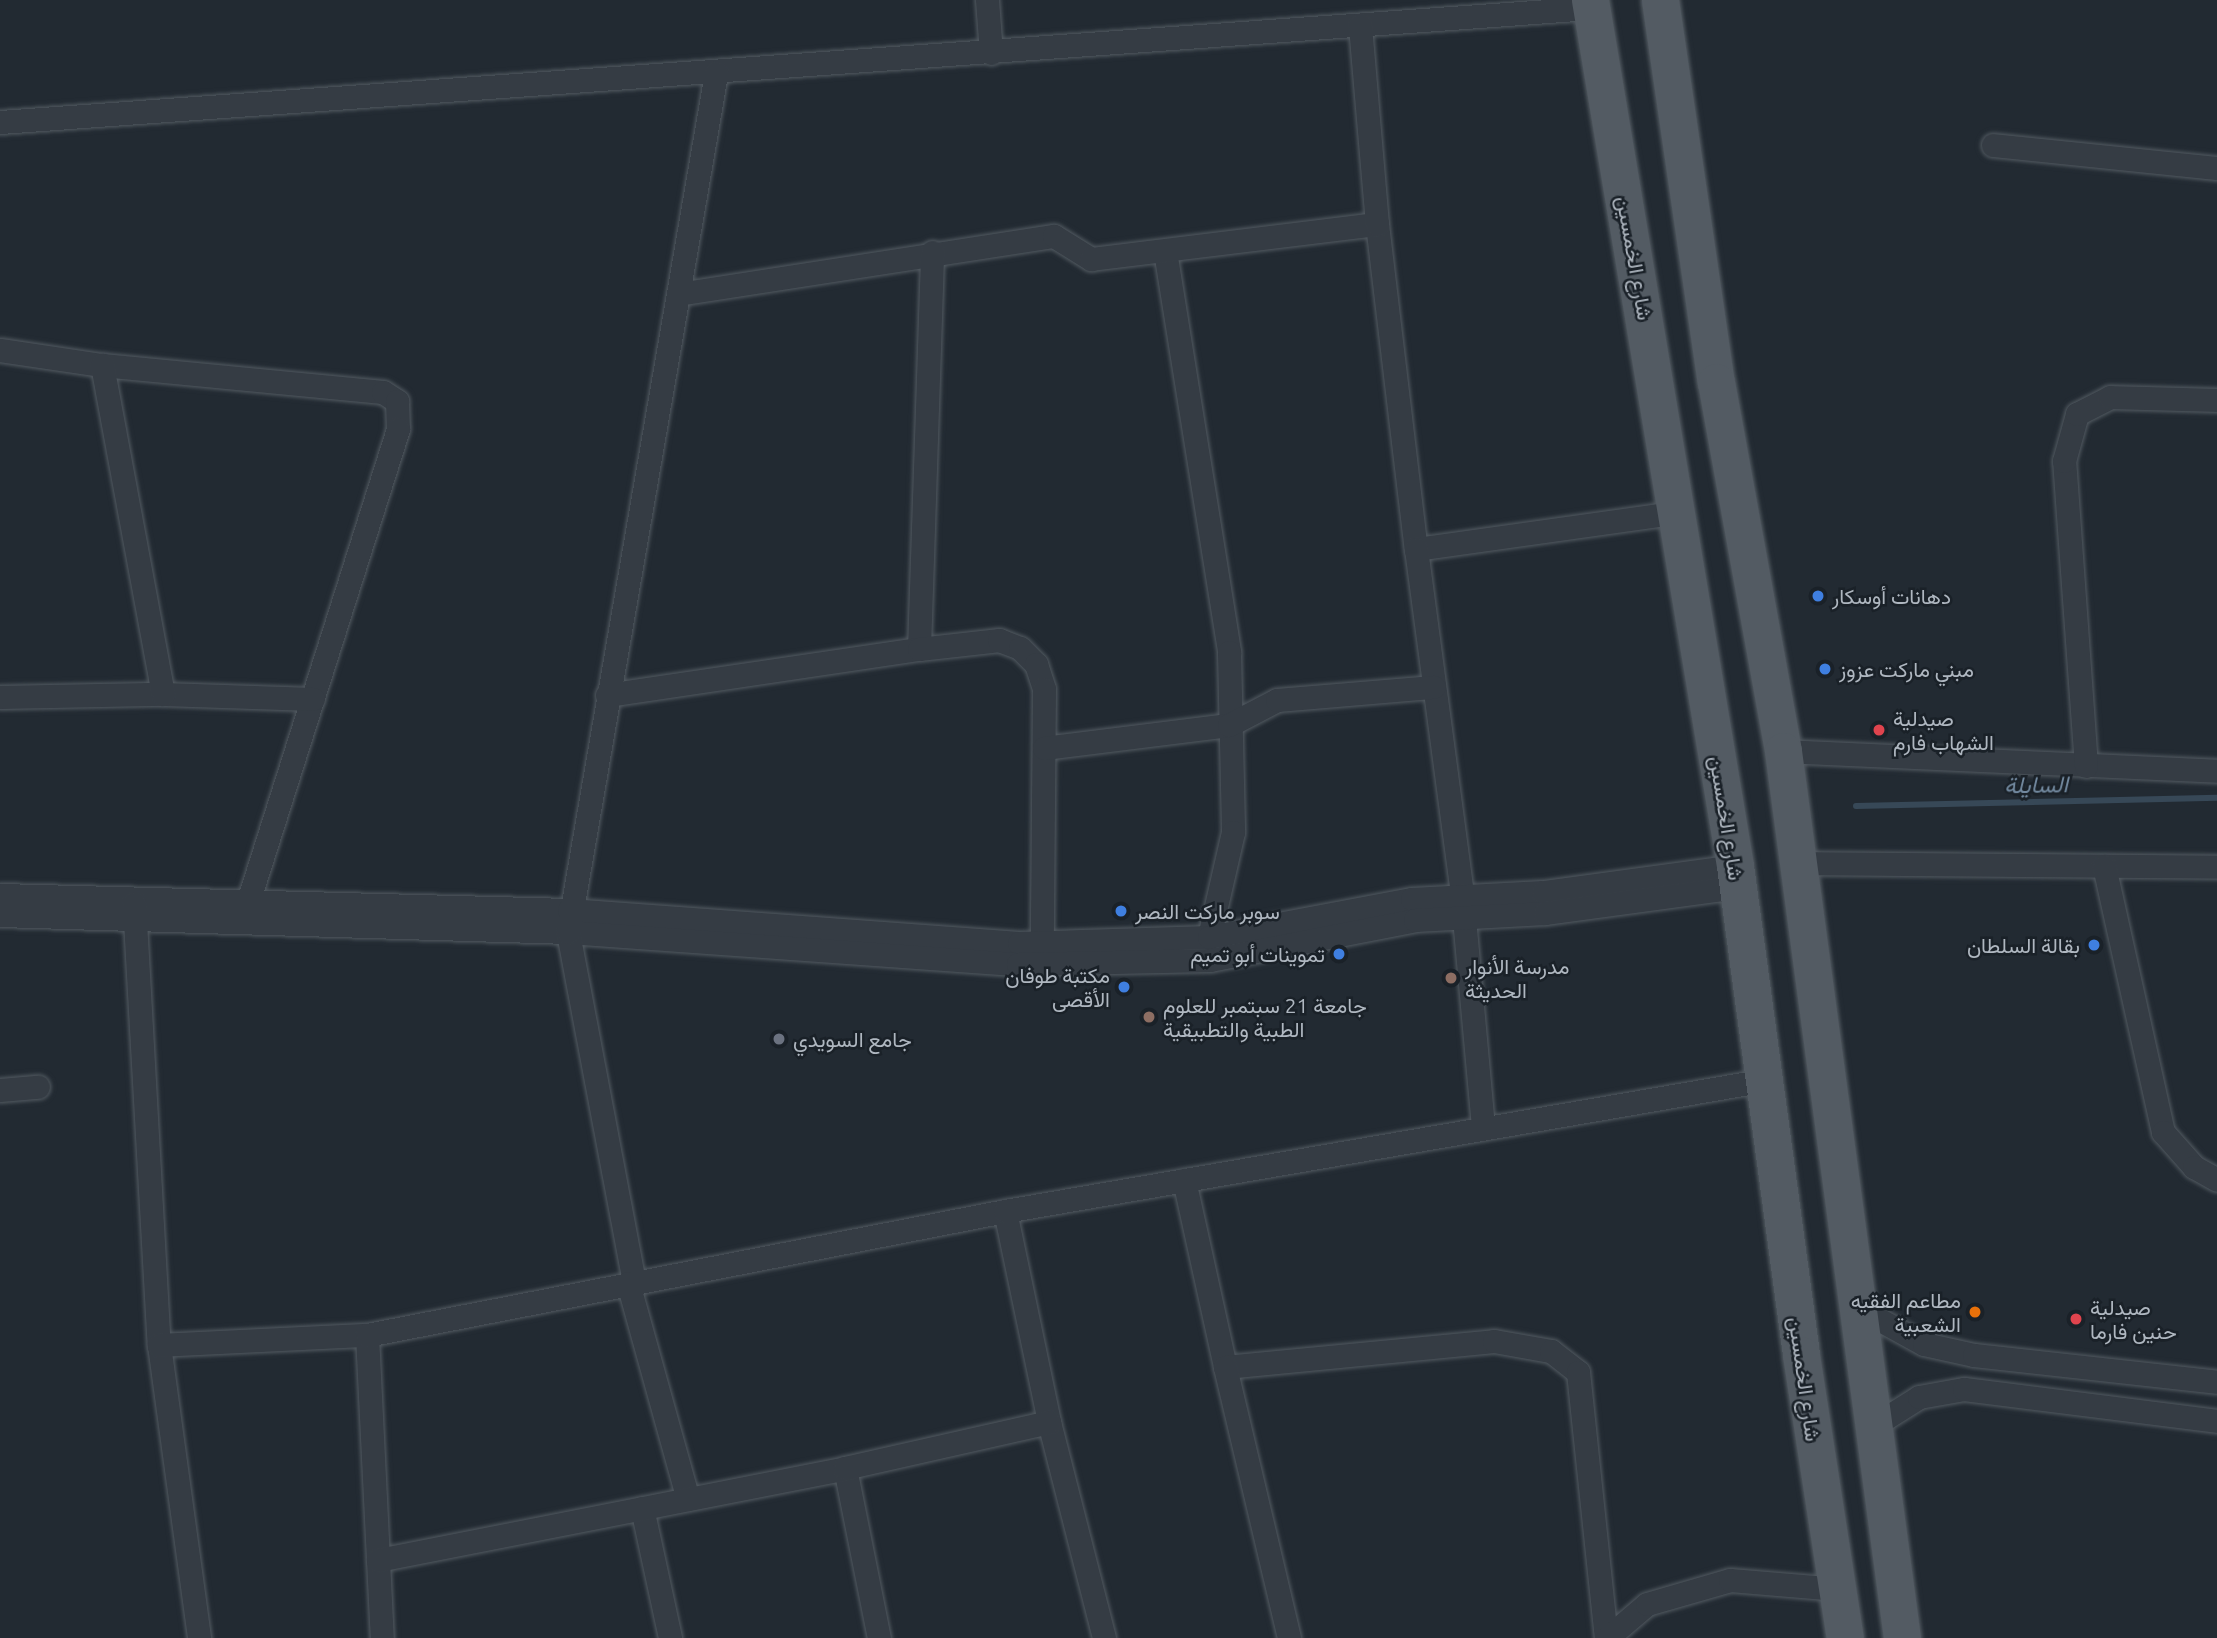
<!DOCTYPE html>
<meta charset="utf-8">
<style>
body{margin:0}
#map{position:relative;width:2217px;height:1638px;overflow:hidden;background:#222a32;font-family:Ubuntu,Vazirmatn,sans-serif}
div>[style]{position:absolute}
.stream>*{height:6px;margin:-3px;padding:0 3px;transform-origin:3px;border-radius:3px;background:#374857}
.roads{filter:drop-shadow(0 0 2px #525a61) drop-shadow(0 0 2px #525a61)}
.minor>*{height:23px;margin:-11.5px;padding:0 11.5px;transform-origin:11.5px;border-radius:11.5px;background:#353c44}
.primary>*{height:37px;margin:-18.5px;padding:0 18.5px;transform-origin:18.5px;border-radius:18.5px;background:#535b63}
.dots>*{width:19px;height:19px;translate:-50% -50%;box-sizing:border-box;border:4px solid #1a2128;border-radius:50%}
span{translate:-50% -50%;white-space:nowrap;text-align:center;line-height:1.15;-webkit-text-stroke:5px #1a2128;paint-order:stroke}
.street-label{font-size:21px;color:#afb7c0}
.poi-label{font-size:21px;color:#afb7c0}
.left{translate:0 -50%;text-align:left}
.right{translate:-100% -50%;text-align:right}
.water-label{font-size:23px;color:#738aa0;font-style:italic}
</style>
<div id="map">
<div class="stream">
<div style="left:1856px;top:806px;width:361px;rotate:-1.3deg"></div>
</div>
<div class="roads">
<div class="minor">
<div style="left:987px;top:0;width:53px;rotate:85.7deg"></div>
<div style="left:0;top:122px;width:1595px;rotate:-4.1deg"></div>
<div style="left:1993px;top:145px;width:225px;rotate:5.9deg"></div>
<div style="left:1377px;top:224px;width:327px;rotate:83.2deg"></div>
<div style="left:1416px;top:549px;width:265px;rotate:-8deg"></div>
<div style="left:1165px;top:251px;width:406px;rotate:80.9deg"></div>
<div style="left:1229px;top:652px;width:180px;rotate:88.7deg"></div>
<div style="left:1233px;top:832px;width:108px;rotate:102.9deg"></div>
<div style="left:678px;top:294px;width:380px;rotate:-8.8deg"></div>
<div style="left:1054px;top:236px;width:44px;rotate:31.9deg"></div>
<div style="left:1091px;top:259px;width:288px;rotate:-7deg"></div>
<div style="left:1377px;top:224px;width:200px;rotate:-94.9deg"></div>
<div style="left:0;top:350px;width:103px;rotate:8.4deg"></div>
<div style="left:102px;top:365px;width:282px;rotate:5.5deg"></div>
<div style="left:383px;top:392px;width:17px;rotate:33deg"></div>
<div style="left:397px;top:401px;width:28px;rotate:88deg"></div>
<div style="left:398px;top:429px;width:494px;rotate:107.6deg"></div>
<div style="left:1416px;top:549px;width:350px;rotate:82.4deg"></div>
<div style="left:1462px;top:896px;width:233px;rotate:84.8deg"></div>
<div style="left:919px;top:649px;width:397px;rotate:-88.1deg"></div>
<div style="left:163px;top:694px;width:150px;rotate:1.9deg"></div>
<div style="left:607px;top:695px;width:315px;rotate:-8.4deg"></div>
<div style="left:919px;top:649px;width:81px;rotate:-6.4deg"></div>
<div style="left:999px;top:640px;width:22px;rotate:21deg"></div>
<div style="left:1020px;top:648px;width:23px;rotate:45deg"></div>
<div style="left:1036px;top:664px;width:26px;rotate:72deg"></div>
<div style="left:1044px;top:689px;width:253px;rotate:90.5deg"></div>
<div style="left:0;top:697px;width:163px;rotate:-1.1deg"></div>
<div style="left:163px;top:694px;width:335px;rotate:-100.5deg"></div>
<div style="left:1044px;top:748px;width:186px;rotate:-7.1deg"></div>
<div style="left:1229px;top:725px;width:54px;rotate:-27.5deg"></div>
<div style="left:1277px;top:700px;width:157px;rotate:-4.8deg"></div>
<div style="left:1783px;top:751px;width:434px;rotate:2.6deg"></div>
<div style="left:2086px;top:766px;width:306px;rotate:-94.1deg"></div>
<div style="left:2064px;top:461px;width:49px;rotate:-74.5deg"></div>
<div style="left:2077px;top:414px;width:37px;rotate:-27deg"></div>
<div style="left:2110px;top:397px;width:107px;rotate:1.6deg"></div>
<div style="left:1799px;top:863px;width:418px;rotate:0.5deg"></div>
<div style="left:2104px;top:866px;width:272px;rotate:77.5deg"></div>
<div style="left:2163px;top:1132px;width:47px;rotate:48.5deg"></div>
<div style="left:2194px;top:1167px;width:26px;rotate:29deg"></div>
<div style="left:0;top:895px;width:569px;rotate:1.51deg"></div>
<div style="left:569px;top:910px;width:451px;rotate:4.2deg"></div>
<div style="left:1019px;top:943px;width:190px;rotate:-1.8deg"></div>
<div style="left:1209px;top:937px;width:207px;rotate:-10.6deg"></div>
<div style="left:1412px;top:899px;width:131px;rotate:-3.1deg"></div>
<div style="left:1543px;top:892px;width:194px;rotate:-7.7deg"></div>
<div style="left:134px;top:903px;width:443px;rotate:86.8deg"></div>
<div style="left:159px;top:1345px;width:296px;rotate:82.2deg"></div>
<div style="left:0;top:915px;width:568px;rotate:1.71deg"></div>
<div style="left:568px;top:932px;width:451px;rotate:4.1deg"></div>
<div style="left:1018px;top:964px;width:192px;rotate:-1.2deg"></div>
<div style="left:1210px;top:960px;width:209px;rotate:-11deg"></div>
<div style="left:1415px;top:920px;width:130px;rotate:-3.1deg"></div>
<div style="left:1545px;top:913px;width:195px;rotate:-7.7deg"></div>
<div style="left:0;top:1090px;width:38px;rotate:-5deg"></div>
<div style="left:1184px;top:1180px;width:191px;rotate:77.6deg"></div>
<div style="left:1225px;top:1367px;width:270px;rotate:-5.5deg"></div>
<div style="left:1494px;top:1341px;width:58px;rotate:10deg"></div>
<div style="left:1551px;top:1351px;width:34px;rotate:38deg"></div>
<div style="left:1578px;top:1372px;width:267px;rotate:84deg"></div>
<div style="left:1005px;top:1211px;width:216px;rotate:78.2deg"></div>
<div style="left:1049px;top:1422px;width:223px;rotate:75.7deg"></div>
<div style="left:634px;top:1282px;width:356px;rotate:-100.7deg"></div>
<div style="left:568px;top:932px;width:872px;rotate:-80.22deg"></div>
<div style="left:628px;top:1283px;width:224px;rotate:74.5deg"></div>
<div style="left:1860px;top:1309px;width:73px;rotate:28.7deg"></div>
<div style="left:1924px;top:1344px;width:51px;rotate:12.4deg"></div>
<div style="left:1974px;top:1355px;width:244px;rotate:6.3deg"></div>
<div style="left:367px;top:1335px;width:303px;rotate:87.2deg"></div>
<div style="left:159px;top:1345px;width:208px;rotate:-2.8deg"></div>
<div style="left:367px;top:1335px;width:650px;rotate:-11deg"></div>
<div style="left:1005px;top:1211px;width:772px;rotate:-9.77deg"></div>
<div style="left:1225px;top:1367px;width:278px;rotate:76.7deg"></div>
<div style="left:1873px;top:1426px;width:54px;rotate:-32.2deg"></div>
<div style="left:1919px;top:1397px;width:46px;rotate:-10.1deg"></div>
<div style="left:1964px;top:1389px;width:255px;rotate:7.2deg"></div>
<div style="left:845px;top:1468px;width:173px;rotate:78.7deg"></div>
<div style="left:642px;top:1508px;width:133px;rotate:77.8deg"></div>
<div style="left:378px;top:1560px;width:476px;rotate:-11.1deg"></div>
<div style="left:845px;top:1468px;width:209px;rotate:-12.7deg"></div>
<div style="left:1607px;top:1638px;width:52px;rotate:-40.4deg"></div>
<div style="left:1647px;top:1604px;width:86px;rotate:-16.1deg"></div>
<div style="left:1730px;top:1580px;width:108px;rotate:4.8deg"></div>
</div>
<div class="primary">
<div style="left:1590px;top:0;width:878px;rotate:80.49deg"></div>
<div style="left:1735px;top:866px;width:493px;rotate:82.3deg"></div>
<div style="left:1801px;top:1355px;width:286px;rotate:81.2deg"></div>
<div style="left:1660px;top:0;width:386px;rotate:81.7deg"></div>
<div style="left:1716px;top:382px;width:375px;rotate:79.7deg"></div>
<div style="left:1783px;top:751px;width:895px;rotate:82.36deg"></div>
</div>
</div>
<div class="dots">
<div style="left:1818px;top:596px;background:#3f7fe0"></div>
<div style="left:1825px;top:669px;background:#3f7fe0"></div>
<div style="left:1879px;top:730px;background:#e0444e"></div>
<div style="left:1121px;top:911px;background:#3f7fe0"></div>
<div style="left:2094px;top:945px;background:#3f7fe0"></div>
<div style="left:1339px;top:954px;background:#3f7fe0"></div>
<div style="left:1451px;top:978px;background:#8d6e63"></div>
<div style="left:1124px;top:987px;background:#3f7fe0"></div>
<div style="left:1149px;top:1017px;background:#8d6e63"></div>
<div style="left:779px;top:1039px;background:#6b7280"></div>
<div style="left:1975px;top:1312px;background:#e8710a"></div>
<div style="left:2076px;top:1319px;background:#e0444e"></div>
</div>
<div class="street-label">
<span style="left:1635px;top:258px;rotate:80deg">شارع الخمسين</span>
<span style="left:1727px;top:818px;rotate:81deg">شارع الخمسين</span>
<span style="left:1805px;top:1379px;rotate:82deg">شارع الخمسين</span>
</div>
<div class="poi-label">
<span class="left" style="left:1832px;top:596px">دهانات أوسكار</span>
<span class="left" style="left:1839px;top:669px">مبني ماركت عزوز</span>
<span class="left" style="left:1893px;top:730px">صيدلية<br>الشهاب فارم</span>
<span class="left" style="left:1135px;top:911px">سوبر ماركت النصر</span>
<span class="right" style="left:2080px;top:945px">بقالة السلطان</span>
<span class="right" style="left:1325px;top:954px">تموينات أبو تميم</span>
<span class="left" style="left:1465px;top:978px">مدرسة الأنوار<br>الحديثة</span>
<span class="right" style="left:1110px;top:987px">مكتبة طوفان<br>الأقصى</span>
<span class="left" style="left:1163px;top:1017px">جامعة 21 سبتمبر للعلوم<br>الطبية والتطبيقية</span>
<span class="left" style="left:793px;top:1039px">جامع السويدي</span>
<span class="right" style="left:1961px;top:1312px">مطاعم الفقيه<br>الشعبية</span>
<span class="left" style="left:2090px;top:1319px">صيدلية<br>حنين فارما</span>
</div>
<div class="water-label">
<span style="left:2036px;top:785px;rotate:-1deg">السايلة</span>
</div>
</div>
